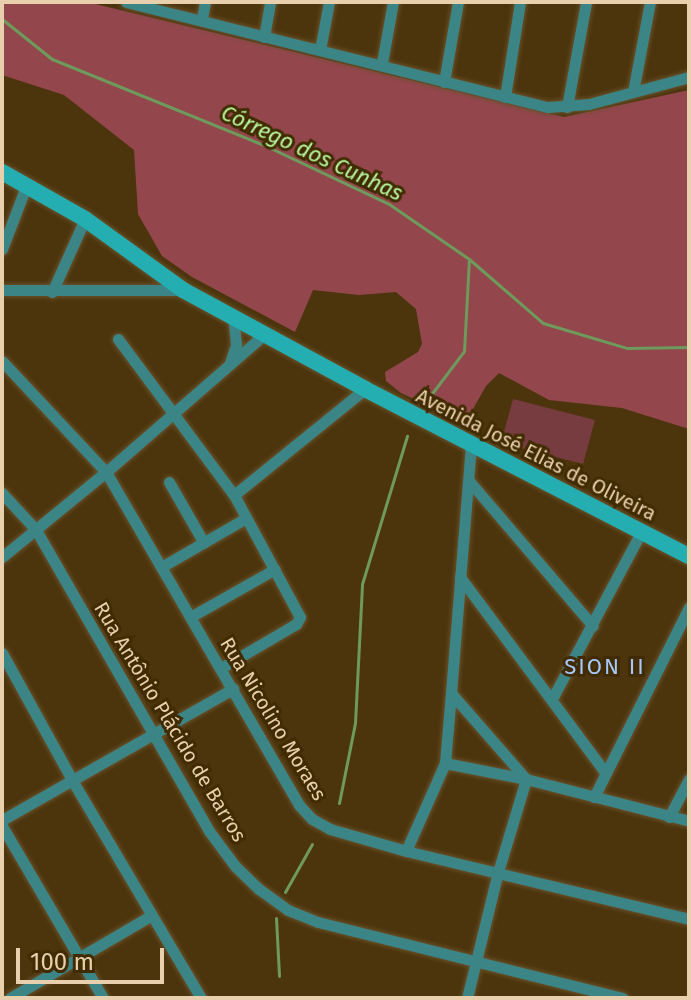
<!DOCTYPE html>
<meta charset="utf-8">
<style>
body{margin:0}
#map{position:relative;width:691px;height:1000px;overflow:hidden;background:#4c350d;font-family:"Fira Sans",sans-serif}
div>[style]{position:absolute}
.green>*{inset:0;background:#773c40}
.forest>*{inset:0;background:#93474d}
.stream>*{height:3px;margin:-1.5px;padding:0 1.5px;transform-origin:1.5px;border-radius:1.5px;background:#6e9a5c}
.roads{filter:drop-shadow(0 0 2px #68512a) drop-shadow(0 0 2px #68512a)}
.street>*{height:11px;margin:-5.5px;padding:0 5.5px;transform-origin:5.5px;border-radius:5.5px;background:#3c8586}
.secondary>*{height:16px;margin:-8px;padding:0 8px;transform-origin:8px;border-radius:8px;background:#24aeb1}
span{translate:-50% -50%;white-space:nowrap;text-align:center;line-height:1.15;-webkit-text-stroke:6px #412b01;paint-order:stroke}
.street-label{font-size:20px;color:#e8d0ae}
.water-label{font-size:22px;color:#b7f69e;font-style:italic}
.neighbourhood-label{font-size:22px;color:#a6c9fb;letter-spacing:2px}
.frame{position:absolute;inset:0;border:4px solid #e8d0ae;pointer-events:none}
.scale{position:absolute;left:16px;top:948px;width:148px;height:36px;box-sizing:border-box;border:4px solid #e8d0ae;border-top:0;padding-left:10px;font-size:24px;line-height:28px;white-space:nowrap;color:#e8d0ae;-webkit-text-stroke:6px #412b01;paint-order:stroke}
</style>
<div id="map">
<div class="green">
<div style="clip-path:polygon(513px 399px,595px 420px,583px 464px,501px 443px)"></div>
</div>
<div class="forest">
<div style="clip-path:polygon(2px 2px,87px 2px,564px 117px,689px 90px,689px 429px,622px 408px,549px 400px,499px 373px,486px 386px,469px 416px,461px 421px,401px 393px,386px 381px,385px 372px,418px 352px,422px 344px,416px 309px,396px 292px,359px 295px,313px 290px,295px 332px,192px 277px,162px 256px,138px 214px,134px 150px,64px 95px,2px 75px)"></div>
</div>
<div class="stream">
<div style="left:2px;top:19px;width:64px;rotate:38.7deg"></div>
<div style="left:52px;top:59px;width:229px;rotate:22.1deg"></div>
<div style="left:264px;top:145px;width:138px;rotate:25.3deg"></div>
<div style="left:389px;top:204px;width:97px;rotate:34.5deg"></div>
<div style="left:469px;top:259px;width:98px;rotate:40.9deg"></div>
<div style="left:543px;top:323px;width:88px;rotate:16.6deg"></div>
<div style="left:627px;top:348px;width:62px;rotate:-0.9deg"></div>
<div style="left:430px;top:396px;width:56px;rotate:-52.9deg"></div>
<div style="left:464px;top:351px;width:91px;rotate:-86.9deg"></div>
<div style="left:339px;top:803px;width:82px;rotate:-78.7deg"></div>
<div style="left:355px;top:723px;width:139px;rotate:-87.1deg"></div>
<div style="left:362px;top:584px;width:155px;rotate:-73.1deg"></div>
<div style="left:285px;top:892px;width:55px;rotate:-60.6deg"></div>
<div style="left:276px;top:918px;width:58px;rotate:87deg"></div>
</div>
<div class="roads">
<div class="street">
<div style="left:126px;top:2px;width:435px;rotate:14deg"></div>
<div style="left:548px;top:107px;width:41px;rotate:-4.2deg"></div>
<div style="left:589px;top:104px;width:104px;rotate:-15.1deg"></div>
<div style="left:202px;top:19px;width:17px;rotate:-80deg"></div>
<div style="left:264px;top:37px;width:36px;rotate:-80deg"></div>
<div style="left:320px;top:50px;width:49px;rotate:-79.4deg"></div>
<div style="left:382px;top:63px;width:62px;rotate:-79.8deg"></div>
<div style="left:444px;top:82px;width:81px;rotate:-80.1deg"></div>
<div style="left:633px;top:92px;width:92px;rotate:-79.3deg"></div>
<div style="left:505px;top:97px;width:96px;rotate:-81deg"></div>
<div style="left:567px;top:107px;width:107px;rotate:-79.7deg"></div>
<div style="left:2px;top:249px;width:70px;rotate:-69deg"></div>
<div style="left:2px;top:290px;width:179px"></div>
<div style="left:52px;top:292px;width:80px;rotate:-65.7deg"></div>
<div style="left:118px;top:339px;width:194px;rotate:53.4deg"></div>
<div style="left:234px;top:495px;width:139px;rotate:61.6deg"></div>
<div style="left:300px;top:617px;width:8px;rotate:120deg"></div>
<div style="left:296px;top:624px;width:87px;rotate:149.6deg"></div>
<div style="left:2px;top:361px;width:152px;rotate:46.9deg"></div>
<div style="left:106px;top:472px;width:385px;rotate:59.9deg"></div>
<div style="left:299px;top:805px;width:19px;rotate:47deg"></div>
<div style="left:312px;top:819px;width:21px;rotate:29deg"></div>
<div style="left:330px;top:829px;width:79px;rotate:16.1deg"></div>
<div style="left:406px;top:851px;width:291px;rotate:13.5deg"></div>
<div style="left:230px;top:363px;width:20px;rotate:-72deg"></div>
<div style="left:236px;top:344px;width:28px;rotate:-96deg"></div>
<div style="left:169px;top:482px;width:70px;rotate:60.2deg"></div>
<div style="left:470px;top:482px;width:189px;rotate:49.5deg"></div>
<div style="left:2px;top:493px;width:50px;rotate:47.4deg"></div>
<div style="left:36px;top:530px;width:347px;rotate:60.1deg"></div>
<div style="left:209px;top:831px;width:44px;rotate:53.4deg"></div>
<div style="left:235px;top:866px;width:33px;rotate:44deg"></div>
<div style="left:259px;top:889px;width:36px;rotate:36deg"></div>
<div style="left:288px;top:910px;width:32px;rotate:22deg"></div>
<div style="left:318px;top:922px;width:314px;rotate:14deg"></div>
<div style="left:234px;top:495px;width:169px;rotate:-39deg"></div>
<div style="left:2px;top:557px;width:134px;rotate:-39.3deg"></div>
<div style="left:106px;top:472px;width:212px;rotate:-41deg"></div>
<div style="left:163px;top:566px;width:96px;rotate:-30deg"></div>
<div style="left:460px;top:577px;width:243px;rotate:53.4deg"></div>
<div style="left:192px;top:616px;width:95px;rotate:-29.5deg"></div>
<div style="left:2px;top:653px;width:145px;rotate:61.1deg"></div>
<div style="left:72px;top:780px;width:253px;rotate:59.4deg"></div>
<div style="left:552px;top:699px;width:189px;rotate:-61.9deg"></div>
<div style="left:445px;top:763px;width:83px;rotate:11.2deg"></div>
<div style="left:526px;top:779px;width:168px;rotate:14.4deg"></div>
<div style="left:594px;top:797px;width:212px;rotate:-63.4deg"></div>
<div style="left:669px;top:817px;width:43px;rotate:-62.2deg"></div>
<div style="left:2px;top:820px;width:266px;rotate:-29.6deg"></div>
<div style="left:2px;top:826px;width:199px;rotate:59.6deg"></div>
<div style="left:406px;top:851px;width:96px;rotate:-66.1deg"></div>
<div style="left:445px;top:763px;width:70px;rotate:-85.1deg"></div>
<div style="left:10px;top:998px;width:164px;rotate:-30.3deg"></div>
<div style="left:467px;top:998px;width:130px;rotate:-76.2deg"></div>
<div style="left:498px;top:872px;width:97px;rotate:-73.2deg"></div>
<div style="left:526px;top:779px;width:114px;rotate:-131.1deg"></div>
<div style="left:451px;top:693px;width:251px;rotate:-85.4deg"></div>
</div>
<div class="secondary">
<div style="left:2px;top:172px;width:95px;rotate:29.5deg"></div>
<div style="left:85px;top:219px;width:121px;rotate:35.9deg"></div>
<div style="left:183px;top:290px;width:207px;rotate:28.5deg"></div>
<div style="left:365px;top:389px;width:365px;rotate:27.3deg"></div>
</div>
</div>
<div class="street-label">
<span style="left:536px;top:455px;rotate:27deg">Avenida José Elias de Oliveira</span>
<span style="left:273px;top:719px;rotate:59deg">Rua Nicolino Moraes</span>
<span style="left:170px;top:722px;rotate:59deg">Rua Antônio Plácido de Barros</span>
</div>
<div class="water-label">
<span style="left:312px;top:153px;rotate:25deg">Córrego dos Cunhas</span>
</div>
<div class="neighbourhood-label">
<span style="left:605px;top:667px">SION II</span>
</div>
<div class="frame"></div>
<div class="scale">100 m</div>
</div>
